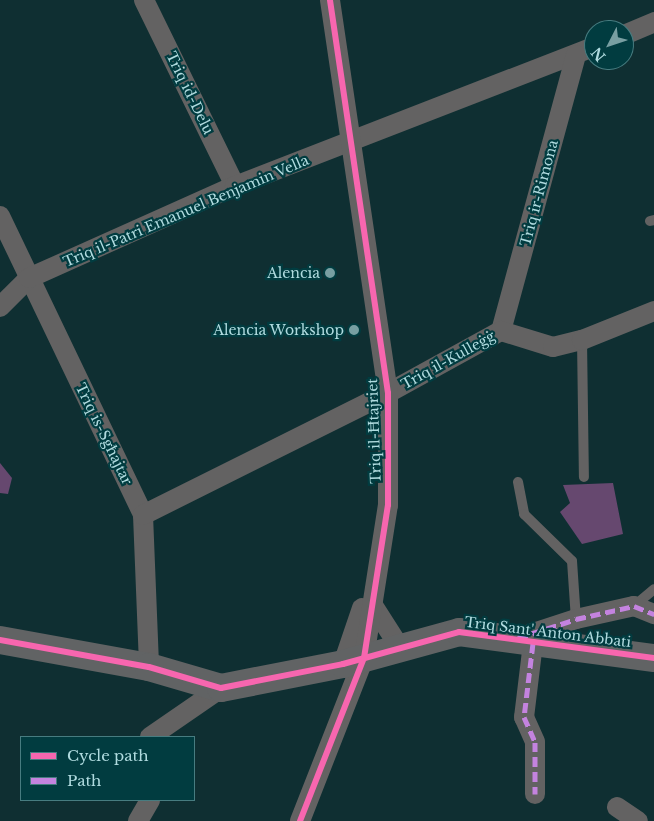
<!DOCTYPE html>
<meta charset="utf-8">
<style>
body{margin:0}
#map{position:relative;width:654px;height:821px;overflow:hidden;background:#0f2f32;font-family:"Libre Baskerville",serif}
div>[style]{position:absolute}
.green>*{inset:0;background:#66486f}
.lane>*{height:10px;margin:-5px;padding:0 5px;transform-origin:5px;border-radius:5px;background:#636262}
.street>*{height:20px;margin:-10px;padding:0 10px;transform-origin:10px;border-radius:10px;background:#636262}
.secondary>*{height:28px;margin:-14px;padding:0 14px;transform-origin:14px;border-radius:14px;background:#616364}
.quiet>*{height:5px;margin-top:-2.5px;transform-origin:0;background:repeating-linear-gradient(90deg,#c483df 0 10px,transparent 0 15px)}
.cycleway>*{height:6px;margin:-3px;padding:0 3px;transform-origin:3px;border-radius:3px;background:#f766af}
.dots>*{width:14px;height:14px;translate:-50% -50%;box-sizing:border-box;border:2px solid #013c40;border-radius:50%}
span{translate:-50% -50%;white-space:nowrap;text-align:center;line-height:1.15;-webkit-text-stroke:4.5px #013c40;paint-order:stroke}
.street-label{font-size:14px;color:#b0dbdf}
.poi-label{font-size:14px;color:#b0dbdf}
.right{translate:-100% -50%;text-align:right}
.legend{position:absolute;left:20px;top:736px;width:175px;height:65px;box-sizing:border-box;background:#013c40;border:1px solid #477c80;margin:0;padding:6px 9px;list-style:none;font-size:15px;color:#b0dbdf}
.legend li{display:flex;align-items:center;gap:10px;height:25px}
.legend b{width:25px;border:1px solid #477c80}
.north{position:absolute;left:584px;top:20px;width:50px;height:50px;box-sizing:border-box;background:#013c40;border:1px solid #477c80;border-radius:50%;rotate:229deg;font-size:14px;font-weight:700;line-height:20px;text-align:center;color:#b0dbdf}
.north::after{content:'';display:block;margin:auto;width:18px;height:22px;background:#789fa2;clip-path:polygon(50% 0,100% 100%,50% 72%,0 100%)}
</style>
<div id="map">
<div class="green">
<div style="clip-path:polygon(0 463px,12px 478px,8px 494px,0 493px)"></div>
<div style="clip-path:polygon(613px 483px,623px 534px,582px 544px,560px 512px,570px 503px,563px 485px)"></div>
</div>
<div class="lane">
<div style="left:650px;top:221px;width:4px;rotate:-14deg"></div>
<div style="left:582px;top:340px;width:137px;rotate:89.2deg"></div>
<div style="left:518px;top:482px;width:33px;rotate:79deg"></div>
<div style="left:524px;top:514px;width:67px;rotate:44.4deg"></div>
<div style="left:572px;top:561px;width:58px;rotate:86.1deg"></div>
<div style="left:634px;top:606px;width:26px;rotate:-40deg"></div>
</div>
<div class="street">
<div style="left:144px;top:0;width:207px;rotate:63.9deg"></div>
<div style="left:624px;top:35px;width:33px;rotate:-23deg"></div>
<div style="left:0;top:216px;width:331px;rotate:64.4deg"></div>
<div style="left:143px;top:515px;width:152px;rotate:87.7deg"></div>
<div style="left:0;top:307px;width:41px;rotate:-45deg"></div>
<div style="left:29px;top:278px;width:226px;rotate:-24.1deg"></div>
<div style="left:235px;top:186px;width:385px;rotate:-21.2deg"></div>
<div style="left:501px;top:331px;width:286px;rotate:-74.8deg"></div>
<div style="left:143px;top:515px;width:274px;rotate:-26.5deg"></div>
<div style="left:388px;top:393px;width:129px;rotate:-28.8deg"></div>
<div style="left:501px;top:331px;width:54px;rotate:17.1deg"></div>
<div style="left:553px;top:347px;width:30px;rotate:-14deg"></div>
<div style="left:582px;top:340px;width:78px;rotate:-21.9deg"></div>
<div style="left:372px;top:604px;width:50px;rotate:57.3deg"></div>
<div style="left:518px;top:638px;width:61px;rotate:-18.1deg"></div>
<div style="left:576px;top:619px;width:59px;rotate:-12.6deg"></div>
<div style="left:634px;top:606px;width:22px;rotate:22deg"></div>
<div style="left:533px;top:643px;width:75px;rotate:96.9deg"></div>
<div style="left:524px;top:717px;width:27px;rotate:66deg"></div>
<div style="left:535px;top:742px;width:52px;rotate:90deg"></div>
<div style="left:343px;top:664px;width:59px;rotate:-71.3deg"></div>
<div style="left:150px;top:737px;width:86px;rotate:-34.6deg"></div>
<div style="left:617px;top:807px;width:25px;rotate:34deg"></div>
<div style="left:138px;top:821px;width:24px;rotate:-60deg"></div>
<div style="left:300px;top:821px;width:175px;rotate:-68.6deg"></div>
<div style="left:364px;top:658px;width:155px;rotate:-81.1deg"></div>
<div style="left:388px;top:505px;width:112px;rotate:-90deg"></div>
<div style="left:388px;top:393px;width:397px;rotate:-98.4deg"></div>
</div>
<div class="secondary">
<div style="left:0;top:640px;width:151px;rotate:10.3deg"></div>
<div style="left:149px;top:667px;width:75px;rotate:16.3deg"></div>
<div style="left:221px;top:688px;width:124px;rotate:-11.1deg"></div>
<div style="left:343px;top:664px;width:120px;rotate:-15.4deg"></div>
<div style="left:459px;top:632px;width:197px;rotate:7.6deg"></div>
</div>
<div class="quiet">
<div style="left:518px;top:638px;width:61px;rotate:-18.1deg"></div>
<div style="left:576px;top:619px;width:59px;rotate:-12.6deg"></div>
<div style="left:634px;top:606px;width:22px;rotate:22deg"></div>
<div style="left:533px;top:643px;width:75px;rotate:96.9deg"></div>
<div style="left:524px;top:717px;width:27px;rotate:66deg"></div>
<div style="left:535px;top:742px;width:52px;rotate:90deg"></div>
</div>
<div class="cycleway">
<div style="left:0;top:640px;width:151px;rotate:10.3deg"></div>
<div style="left:149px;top:667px;width:75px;rotate:16.3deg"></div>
<div style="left:221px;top:688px;width:124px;rotate:-11.1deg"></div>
<div style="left:343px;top:664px;width:120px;rotate:-15.4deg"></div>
<div style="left:459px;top:632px;width:197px;rotate:7.6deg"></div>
<div style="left:300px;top:821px;width:175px;rotate:-68.6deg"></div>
<div style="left:364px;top:658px;width:155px;rotate:-81.1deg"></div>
<div style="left:388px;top:505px;width:112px;rotate:-90deg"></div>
<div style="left:388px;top:393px;width:397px;rotate:-98.4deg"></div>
</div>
<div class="dots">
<div style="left:330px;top:273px;background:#789fa2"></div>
<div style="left:354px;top:330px;background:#789fa2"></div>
</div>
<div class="street-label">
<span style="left:190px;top:93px;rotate:64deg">Triq id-Delu</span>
<span style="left:539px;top:193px;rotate:-75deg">Triq ir-Rimona</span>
<span style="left:186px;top:211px;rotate:-23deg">Triq il-Patri Emanuel Benjamin Vella</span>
<span style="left:448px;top:360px;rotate:-29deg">Triq il-Kulleġġ</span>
<span style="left:374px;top:431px;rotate:-92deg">Triq il-Ħtajriet</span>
<span style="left:104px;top:434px;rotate:64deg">Triq is-Sgħajtar</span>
<span style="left:548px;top:632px;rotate:7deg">Triq Sant' Anton Abbati</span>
</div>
<div class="poi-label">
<span class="right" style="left:320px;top:273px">Alencia</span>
<span class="right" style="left:344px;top:330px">Alencia Workshop</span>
</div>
<ul class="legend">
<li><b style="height:6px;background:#f766af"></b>Cycle path</li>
<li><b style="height:6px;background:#c483df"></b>Path</li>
</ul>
<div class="north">N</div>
</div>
